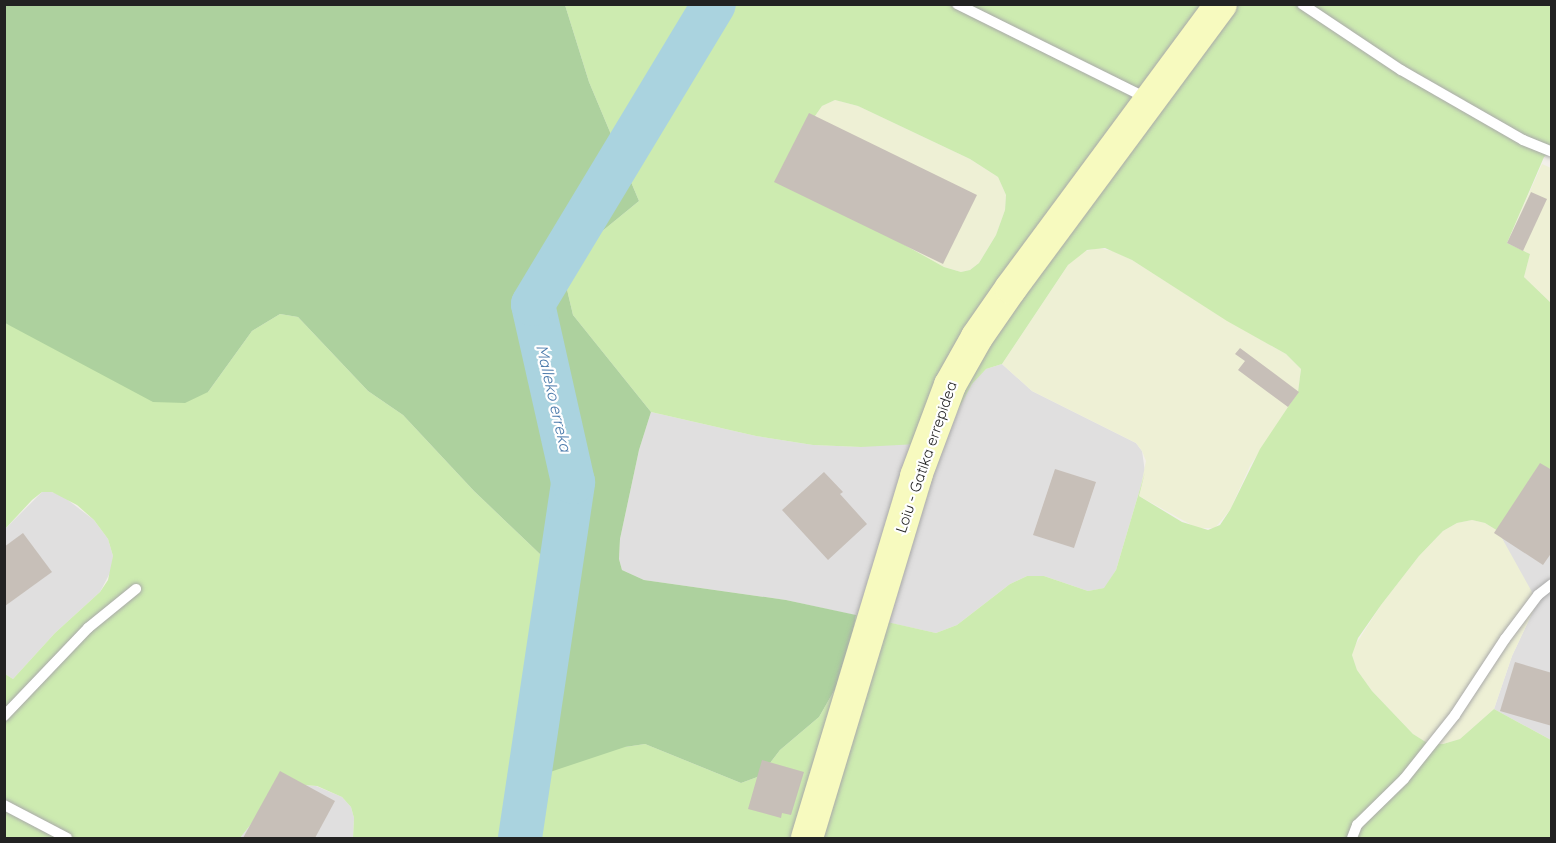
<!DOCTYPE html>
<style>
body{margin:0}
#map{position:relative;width:1556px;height:843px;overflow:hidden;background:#f2efe9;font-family:Quicksand,sans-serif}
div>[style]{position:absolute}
.residential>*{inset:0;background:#e0dfdf}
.farmland>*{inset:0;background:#eef0d5}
.grass>*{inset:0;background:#cdebb0}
.forest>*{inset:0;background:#add19e}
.river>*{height:44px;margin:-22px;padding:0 22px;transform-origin:22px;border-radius:22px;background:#aad3df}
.building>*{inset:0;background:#c7bfb8}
.roads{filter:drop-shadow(0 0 2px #a9a9a9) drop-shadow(0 0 2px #a9a9a9)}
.lane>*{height:10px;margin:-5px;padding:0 5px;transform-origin:5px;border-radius:5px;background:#fff}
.secondary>*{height:32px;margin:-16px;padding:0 16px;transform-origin:16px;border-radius:16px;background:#f7fabf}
span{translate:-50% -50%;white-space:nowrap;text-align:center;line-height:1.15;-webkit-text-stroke:4.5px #fff;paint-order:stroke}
.street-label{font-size:15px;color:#222}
.water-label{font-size:16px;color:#4a7aab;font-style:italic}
.frame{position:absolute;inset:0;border:6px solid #222;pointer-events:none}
</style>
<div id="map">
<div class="residential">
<div style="clip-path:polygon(1002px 364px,1032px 391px,1136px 443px,1142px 451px,1145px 472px,1116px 570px,1105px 588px,1088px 591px,1044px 576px,1027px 576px,1010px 584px,957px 625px,936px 633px,786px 600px,644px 580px,622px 570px,619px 559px,620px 539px,639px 450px,651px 412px,756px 436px,813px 445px,861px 447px,954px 421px,965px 395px,976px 378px,986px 369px)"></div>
<div style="clip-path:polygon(1551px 467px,1551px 740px,1494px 709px,1512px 656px,1536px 605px,1498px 531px)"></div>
<div style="clip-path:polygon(42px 492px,52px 492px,64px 497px,94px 520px,108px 539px,113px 556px,112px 569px,100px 592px,55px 633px,13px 679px,5px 674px,5px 529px)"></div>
<div style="clip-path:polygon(304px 785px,316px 786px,342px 797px,351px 807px,354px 818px,353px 838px,240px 838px,262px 810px)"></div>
</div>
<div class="farmland">
<div style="clip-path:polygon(835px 100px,858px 106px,970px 159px,998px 177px,1006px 195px,1005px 210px,996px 235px,979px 263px,970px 270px,961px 272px,944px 267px,835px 206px,815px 116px,822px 106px)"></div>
<div style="clip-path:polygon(1542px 164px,1551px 168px,1551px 303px,1524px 277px,1530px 254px,1507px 243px)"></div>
<div style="clip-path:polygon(1098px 248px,1113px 251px,1132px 260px,1228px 321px,1286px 354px,1301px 369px,1298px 392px,1250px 466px,1230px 510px,1215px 528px,1197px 528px,1139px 496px,1146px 461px,1142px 451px,1136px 443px,1032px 391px,1002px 364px,1068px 265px,1082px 252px)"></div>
<div style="clip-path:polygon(1472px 520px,1485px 523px,1498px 531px,1532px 592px,1536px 605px,1512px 656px,1494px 709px,1460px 739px,1443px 744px,1429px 744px,1413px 734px,1372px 691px,1357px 670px,1352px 655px,1354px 647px,1381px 605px,1419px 556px,1443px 531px,1457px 523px)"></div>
</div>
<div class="grass">
<div style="clip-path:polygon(evenodd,565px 5px,1551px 5px,1551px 152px,1544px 157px,1507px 243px,1530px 254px,1524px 277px,1551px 303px,1551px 467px,1498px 531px,1485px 523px,1472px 520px,1457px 523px,1443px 531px,1419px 556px,1381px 605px,1358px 638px,1352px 655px,1357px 670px,1372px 691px,1413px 734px,1429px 744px,1443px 744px,1460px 739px,1494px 709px,1551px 740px,1551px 838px,353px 838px,354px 818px,351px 807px,342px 797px,317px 786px,304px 785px,262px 810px,240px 838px,5px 838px,5px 674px,13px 679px,55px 633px,100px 592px,108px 580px,113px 556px,108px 539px,94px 520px,77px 505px,52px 492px,42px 492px,32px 500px,5px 529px,4px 323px,208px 392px,252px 331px,280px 314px,298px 317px,368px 391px,403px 415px,474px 491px,541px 555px,547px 607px,524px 730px,625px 747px,645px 744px,741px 783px,760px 776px,780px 750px,819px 717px,846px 670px,856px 615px,936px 633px,957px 625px,1010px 584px,1027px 576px,1044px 576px,1088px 591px,1104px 588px,1116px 570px,1145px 472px,1139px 496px,1182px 522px,1208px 530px,1220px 525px,1230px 510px,1260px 449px,1298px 392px,1301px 369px,1286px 354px,1227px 321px,1132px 260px,1105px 248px,1087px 250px,1068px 265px,1002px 364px,986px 369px,972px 384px,946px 432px,918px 444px,861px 447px,813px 445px,756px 436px,651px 412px,573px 315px,565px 281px,573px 255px,639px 201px,589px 82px,565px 5px,835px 100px,858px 106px,970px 159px,998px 177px,1006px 195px,1005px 210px,996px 235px,979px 263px,970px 270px,961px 272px,944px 267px,835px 206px,815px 116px,822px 106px,835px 100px)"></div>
</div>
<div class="forest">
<div style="clip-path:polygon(4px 5px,565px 5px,589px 82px,639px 201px,573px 255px,565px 281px,573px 315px,651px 412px,639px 450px,620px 539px,619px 559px,622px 570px,644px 580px,786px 600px,856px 615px,846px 670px,819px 717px,780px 750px,760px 776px,741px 783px,645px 744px,625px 747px,547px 773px,530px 765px,524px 730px,547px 607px,541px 555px,474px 491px,403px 415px,368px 391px,298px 317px,280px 314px,252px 331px,208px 392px,185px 403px,153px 402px,5px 323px)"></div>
</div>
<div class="river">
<div style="left:520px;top:838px;width:360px;rotate:-81.5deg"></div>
<div style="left:573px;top:482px;width:182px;rotate:-102.7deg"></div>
<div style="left:533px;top:304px;width:350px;rotate:-58.9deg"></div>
</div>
<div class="building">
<div style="clip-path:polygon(809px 113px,977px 195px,943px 264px,774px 182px)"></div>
<div style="clip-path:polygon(1531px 192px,1547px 199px,1523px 251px,1507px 243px)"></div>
<div style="clip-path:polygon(1240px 348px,1299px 392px,1288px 407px,1238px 370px,1245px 361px,1235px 354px)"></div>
<div style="clip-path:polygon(1540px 463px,1552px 470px,1552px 552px,1543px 565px,1494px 533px)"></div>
<div style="clip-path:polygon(1055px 469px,1096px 482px,1074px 548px,1033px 535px)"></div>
<div style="clip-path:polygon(824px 472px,843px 492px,840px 494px,867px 524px,828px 560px,782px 510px)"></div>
<div style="clip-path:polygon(23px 533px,52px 572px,5px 606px,4px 547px)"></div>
<div style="clip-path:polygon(1515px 662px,1552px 673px,1552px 726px,1500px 711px)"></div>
<div style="clip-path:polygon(762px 760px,804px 772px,791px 815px,782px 813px,781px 818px,748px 809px)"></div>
<div style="clip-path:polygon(280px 771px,335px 801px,315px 838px,243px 838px)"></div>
</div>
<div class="roads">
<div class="lane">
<div style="left:957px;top:4px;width:211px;rotate:26.4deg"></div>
<div style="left:1302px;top:4px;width:119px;rotate:33.7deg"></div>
<div style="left:1401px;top:70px;width:141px;rotate:29.8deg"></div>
<div style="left:1523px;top:140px;width:31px;rotate:22deg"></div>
<div style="left:4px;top:716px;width:122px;rotate:-46.3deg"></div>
<div style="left:88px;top:628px;width:62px;rotate:-39.1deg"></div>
<div style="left:4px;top:805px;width:71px;rotate:27.6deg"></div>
<div style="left:1352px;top:838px;width:14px;rotate:-69deg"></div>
<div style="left:1357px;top:825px;width:66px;rotate:-44.4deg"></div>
<div style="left:1404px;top:779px;width:82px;rotate:-51.4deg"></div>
<div style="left:1455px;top:715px;width:91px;rotate:-56.7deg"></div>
<div style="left:1505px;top:639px;width:55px;rotate:-53.1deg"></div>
<div style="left:1538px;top:595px;width:18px;rotate:-38deg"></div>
</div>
<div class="secondary">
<div style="left:807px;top:838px;width:378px;rotate:-73.2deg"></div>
<div style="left:916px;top:476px;width:97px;rotate:-69.5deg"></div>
<div style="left:950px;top:385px;width:55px;rotate:-60.6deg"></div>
<div style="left:977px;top:337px;width:60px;rotate:-55.2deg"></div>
<div style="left:1011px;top:288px;width:353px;rotate:-53.5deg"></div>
</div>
</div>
<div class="street-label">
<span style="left:926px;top:457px;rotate:-71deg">Loiu - Gatika errepidea</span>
</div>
<div class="water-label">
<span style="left:554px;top:398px;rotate:77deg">Malleko erreka</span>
</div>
<div class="frame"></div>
</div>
